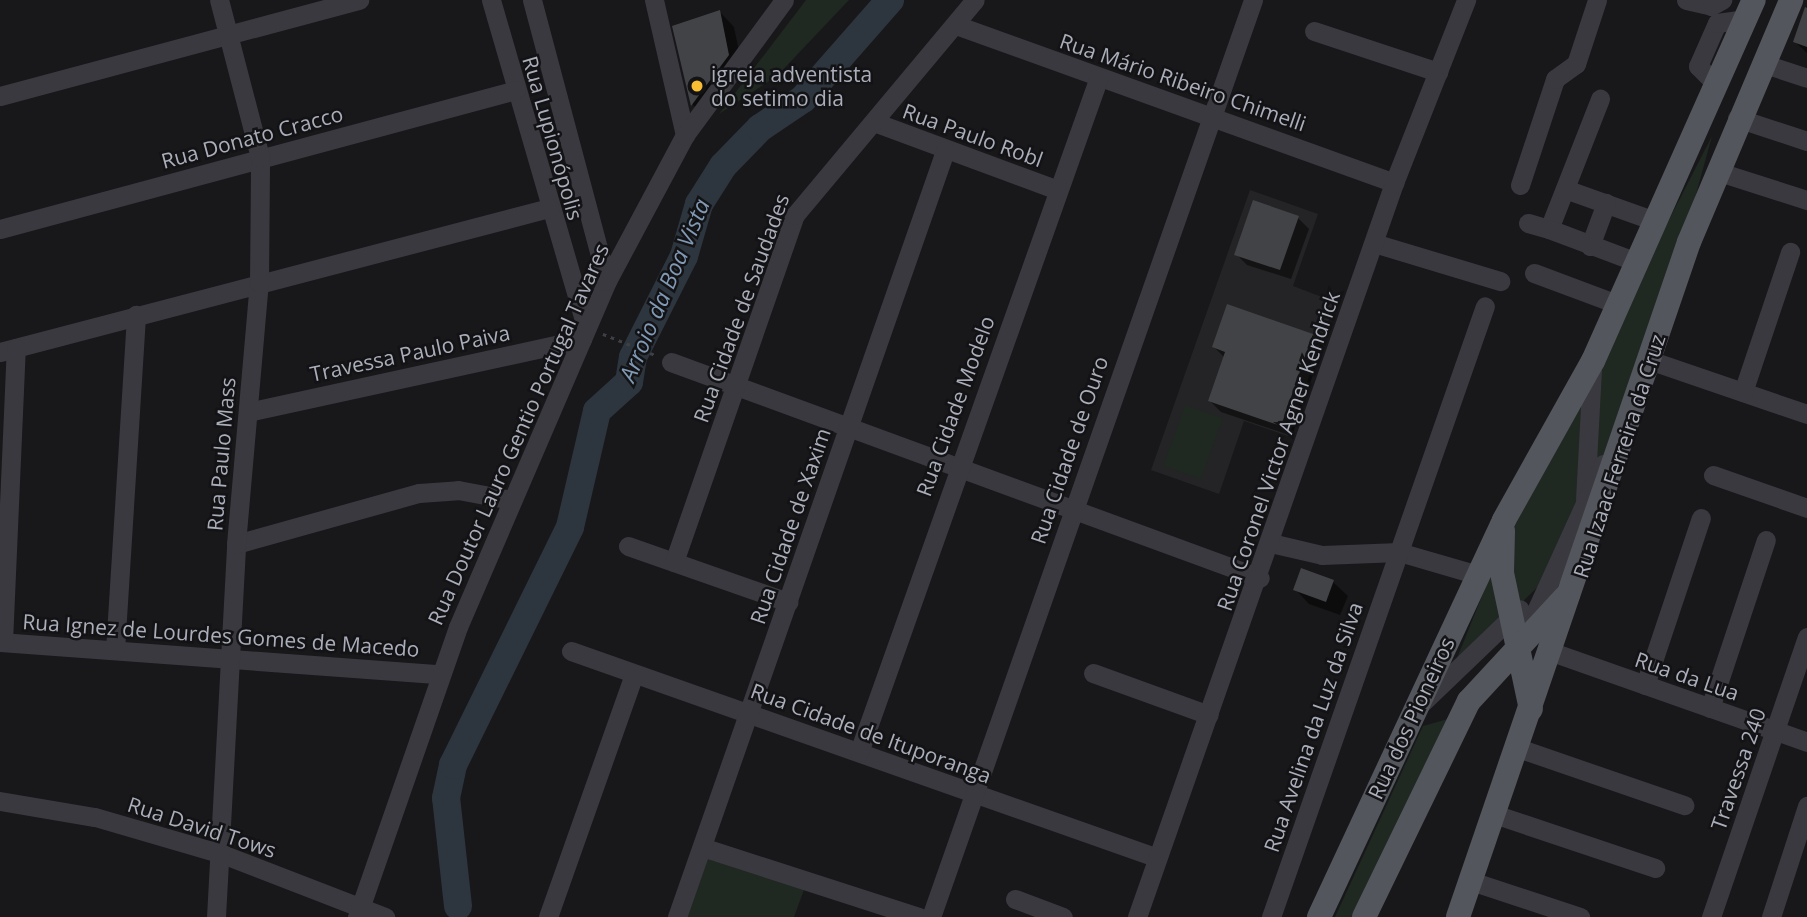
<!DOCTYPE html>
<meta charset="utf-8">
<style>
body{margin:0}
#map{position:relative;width:1807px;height:917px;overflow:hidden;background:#18181a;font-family:"Open Sans",sans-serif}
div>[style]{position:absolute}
.built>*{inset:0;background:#242427}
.green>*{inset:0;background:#1f2821}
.shadow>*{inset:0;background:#0007}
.river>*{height:28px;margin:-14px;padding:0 14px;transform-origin:14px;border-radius:14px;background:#2d363e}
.building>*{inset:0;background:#424347}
.path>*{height:2.5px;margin-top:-1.25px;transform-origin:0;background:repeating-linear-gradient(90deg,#3f4046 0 3.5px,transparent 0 8.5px)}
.minor>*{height:19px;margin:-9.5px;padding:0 9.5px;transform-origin:9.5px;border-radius:9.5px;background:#39393f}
.major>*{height:24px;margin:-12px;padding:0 12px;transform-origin:12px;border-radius:12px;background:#54565e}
.dots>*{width:19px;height:19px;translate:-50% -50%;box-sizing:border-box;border:4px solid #131315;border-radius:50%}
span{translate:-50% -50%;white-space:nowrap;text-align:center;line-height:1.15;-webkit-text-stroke:5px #131315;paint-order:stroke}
.poi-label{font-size:21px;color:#aaaeba}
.left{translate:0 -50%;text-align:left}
.street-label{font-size:21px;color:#aaaeba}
.water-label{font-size:23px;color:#809ab6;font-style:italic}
</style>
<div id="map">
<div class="built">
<div style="clip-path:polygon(1250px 190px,1318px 214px,1293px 286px,1335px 302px,1288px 436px,1244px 421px,1219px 494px,1151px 470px)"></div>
</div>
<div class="green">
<div style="clip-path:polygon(806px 0,849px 0,777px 76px,719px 114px)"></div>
<div style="clip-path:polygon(1712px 136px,1650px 363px,1587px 494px,1596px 362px)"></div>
<div style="clip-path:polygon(1590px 372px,1582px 503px,1546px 579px,1514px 610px,1507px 520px)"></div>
<div style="clip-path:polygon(1185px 405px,1223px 418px,1201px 479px,1163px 466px)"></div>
<div style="clip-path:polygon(1493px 569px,1501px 616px,1457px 658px)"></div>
<div style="clip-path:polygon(1455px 717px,1361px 917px,1335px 917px,1423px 726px)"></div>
<div style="clip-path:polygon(705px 851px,805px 887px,794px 917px,683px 917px)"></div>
</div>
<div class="shadow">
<div style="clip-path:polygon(720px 12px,734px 27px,743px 70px,707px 119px,693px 105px,675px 27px)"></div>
<div style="clip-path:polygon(1807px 21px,1807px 53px,1795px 42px)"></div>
<div style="clip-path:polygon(1298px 218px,1309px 229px,1291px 279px,1247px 265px,1236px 254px)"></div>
<div style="clip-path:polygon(1312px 335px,1323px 346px,1292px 436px,1221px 412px,1210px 401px,1225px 358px,1214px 347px)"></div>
<div style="clip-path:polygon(1333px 582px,1348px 596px,1340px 615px,1309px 604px,1295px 589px)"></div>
</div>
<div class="river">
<div style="left:458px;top:906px;width:109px;rotate:-96.3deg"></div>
<div style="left:446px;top:798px;width:34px;rotate:-78deg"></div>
<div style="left:453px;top:765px;width:265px;rotate:-63.8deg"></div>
<div style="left:570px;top:527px;width:119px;rotate:-76.9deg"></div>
<div style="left:597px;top:411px;width:43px;rotate:-42.2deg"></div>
<div style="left:629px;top:382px;width:25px;rotate:-81deg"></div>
<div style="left:633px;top:357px;width:113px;rotate:-63.2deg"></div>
<div style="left:684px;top:256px;width:54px;rotate:-73.9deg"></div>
<div style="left:699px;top:204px;width:45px;rotate:-57.7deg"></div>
<div style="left:723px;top:166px;width:53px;rotate:-45.8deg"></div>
<div style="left:760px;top:128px;width:52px;rotate:-34deg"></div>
<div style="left:803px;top:99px;width:132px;rotate:-48.7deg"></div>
</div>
<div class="building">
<div style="clip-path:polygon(1805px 7px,1807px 8px,1807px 47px,1793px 42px)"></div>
<div style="clip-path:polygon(720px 10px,729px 55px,691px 106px,672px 26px)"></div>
<div style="clip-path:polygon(1253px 200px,1299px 216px,1280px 270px,1234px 255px)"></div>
<div style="clip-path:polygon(1227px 304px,1313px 334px,1281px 426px,1208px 401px,1225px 352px,1212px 347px)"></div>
<div style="clip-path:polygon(1301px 568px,1334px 580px,1326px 602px,1293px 590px)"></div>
</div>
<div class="path">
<div style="left:603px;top:334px;width:56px;rotate:22deg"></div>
</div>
<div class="minor">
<div style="left:491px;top:0;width:341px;rotate:73.8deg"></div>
<div style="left:532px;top:0;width:291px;rotate:75.1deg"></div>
<div style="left:654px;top:0;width:139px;rotate:77.1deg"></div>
<div style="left:1686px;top:0;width:26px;rotate:13deg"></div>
<div style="left:1711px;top:6px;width:13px;rotate:-29deg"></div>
<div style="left:956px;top:25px;width:466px;rotate:19.8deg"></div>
<div style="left:1314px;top:31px;width:131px;rotate:18.3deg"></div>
<div style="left:1762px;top:63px;width:47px;rotate:18.4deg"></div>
<div style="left:1715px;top:83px;width:24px;rotate:-135deg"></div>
<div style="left:1698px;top:66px;width:47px;rotate:-66.2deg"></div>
<div style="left:1717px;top:23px;width:29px;rotate:-8deg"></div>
<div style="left:0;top:96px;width:372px;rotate:-15deg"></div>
<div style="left:1737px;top:118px;width:74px;rotate:18.2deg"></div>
<div style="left:874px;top:122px;width:196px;rotate:20.3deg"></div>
<div style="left:1716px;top:171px;width:96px;rotate:17.7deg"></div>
<div style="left:1520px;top:185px;width:112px;rotate:-71.7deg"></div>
<div style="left:1555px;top:79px;width:26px;rotate:-36deg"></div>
<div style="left:1576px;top:64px;width:67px;rotate:-71.8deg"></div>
<div style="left:1565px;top:189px;width:96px;rotate:19.6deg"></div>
<div style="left:1528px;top:223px;width:22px;rotate:16deg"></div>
<div style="left:1549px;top:229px;width:140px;rotate:-68.6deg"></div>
<div style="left:0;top:229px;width:534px;rotate:-15.08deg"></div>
<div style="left:1549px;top:229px;width:94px;rotate:20.6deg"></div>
<div style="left:1374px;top:243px;width:132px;rotate:16.8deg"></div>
<div style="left:1590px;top:246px;width:46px;rotate:-69.6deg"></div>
<div style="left:1534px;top:273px;width:89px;rotate:20.5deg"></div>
<div style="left:0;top:352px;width:568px;rotate:-14.7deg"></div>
<div style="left:671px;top:362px;width:627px;rotate:20.14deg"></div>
<div style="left:1644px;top:377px;width:18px;rotate:-63deg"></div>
<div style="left:1652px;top:361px;width:164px;rotate:18.9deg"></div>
<div style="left:1743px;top:392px;width:148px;rotate:-71.4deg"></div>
<div style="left:248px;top:412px;width:342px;rotate:-12.3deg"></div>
<div style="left:1713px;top:475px;width:100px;rotate:19.3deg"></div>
<div style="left:1585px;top:499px;width:130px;rotate:-86.9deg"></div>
<div style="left:1271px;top:543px;width:52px;rotate:13.2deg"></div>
<div style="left:1322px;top:555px;width:77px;rotate:-2.2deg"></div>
<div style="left:1399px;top:552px;width:82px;rotate:16.2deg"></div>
<div style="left:236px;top:544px;width:190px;rotate:-15.6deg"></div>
<div style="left:419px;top:493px;width:39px;rotate:-4deg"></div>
<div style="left:458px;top:490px;width:55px;rotate:10.5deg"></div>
<div style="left:628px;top:546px;width:170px;rotate:19.3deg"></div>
<div style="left:674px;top:562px;width:367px;rotate:-70.8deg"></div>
<div style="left:795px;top:215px;width:280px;rotate:-50.1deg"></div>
<div style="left:1524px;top:637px;width:190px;rotate:-65.5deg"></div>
<div style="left:0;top:642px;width:440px;rotate:4.2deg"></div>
<div style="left:3px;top:642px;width:294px;rotate:-87.5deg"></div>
<div style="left:115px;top:650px;width:336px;rotate:-86.4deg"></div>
<div style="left:571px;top:651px;width:619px;rotate:19.43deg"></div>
<div style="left:1552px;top:652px;width:270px;rotate:19.4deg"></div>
<div style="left:1093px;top:673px;width:123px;rotate:19.9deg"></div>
<div style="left:1645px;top:685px;width:176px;rotate:-71.5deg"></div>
<div style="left:1423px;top:702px;width:134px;rotate:-43.8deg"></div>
<div style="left:1710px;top:708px;width:177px;rotate:-71.6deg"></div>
<div style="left:1518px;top:748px;width:176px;rotate:19deg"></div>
<div style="left:859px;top:752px;width:716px;rotate:-70.43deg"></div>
<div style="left:0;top:801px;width:96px;rotate:9.6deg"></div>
<div style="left:95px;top:817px;width:132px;rotate:16.2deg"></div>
<div style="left:222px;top:854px;width:175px;rotate:21.1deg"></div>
<div style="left:1494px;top:814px;width:170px;rotate:18.5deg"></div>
<div style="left:702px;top:847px;width:228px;rotate:17.9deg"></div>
<div style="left:1471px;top:881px;width:115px;rotate:18.3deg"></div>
<div style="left:1015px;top:899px;width:51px;rotate:20.6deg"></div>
<div style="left:216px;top:917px;width:374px;rotate:-86.9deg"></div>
<div style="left:236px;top:544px;width:263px;rotate:-85deg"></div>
<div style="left:259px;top:282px;width:125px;rotate:-89.5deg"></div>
<div style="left:260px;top:157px;width:162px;rotate:-104.6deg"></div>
<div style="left:357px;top:917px;width:307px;rotate:-70.8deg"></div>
<div style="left:458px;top:627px;width:377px;rotate:-66.7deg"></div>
<div style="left:607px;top:281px;width:166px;rotate:-61.9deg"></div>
<div style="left:685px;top:135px;width:167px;rotate:-53.7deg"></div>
<div style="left:548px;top:917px;width:258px;rotate:-70.5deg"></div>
<div style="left:677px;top:917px;width:812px;rotate:-70.72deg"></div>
<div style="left:931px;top:917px;width:972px;rotate:-70.65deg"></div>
<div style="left:1137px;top:917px;width:778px;rotate:-70.7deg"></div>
<div style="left:1394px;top:183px;width:197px;rotate:-68.5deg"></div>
<div style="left:1271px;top:917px;width:647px;rotate:-70.7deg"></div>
<div style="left:1711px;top:917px;width:296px;rotate:-71.1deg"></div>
<div style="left:1771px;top:917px;width:117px;rotate:-72deg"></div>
</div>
<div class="major">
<div style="left:1503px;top:531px;width:42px;rotate:91.4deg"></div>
<div style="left:1502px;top:573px;width:139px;rotate:78deg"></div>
<div style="left:1319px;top:917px;width:438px;rotate:-65deg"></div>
<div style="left:1504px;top:520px;width:182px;rotate:-60.8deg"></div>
<div style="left:1593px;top:361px;width:395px;rotate:-66deg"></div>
<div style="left:1364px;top:917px;width:240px;rotate:-64.1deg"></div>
<div style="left:1469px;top:701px;width:146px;rotate:-47.2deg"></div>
<div style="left:1458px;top:917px;width:713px;rotate:-71.11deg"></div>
<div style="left:1689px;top:242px;width:263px;rotate:-67.1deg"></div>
</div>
<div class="dots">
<div style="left:697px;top:86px;background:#f7be33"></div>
</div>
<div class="poi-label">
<span class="left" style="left:711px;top:86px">igreja adventista<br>do setimo dia</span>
</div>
<div class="street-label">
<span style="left:1183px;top:82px;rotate:19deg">Rua Mário Ribeiro Chimelli</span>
<span style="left:973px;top:135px;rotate:20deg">Rua Paulo Robl</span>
<span style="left:252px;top:137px;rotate:-15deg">Rua Donato Cracco</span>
<span style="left:553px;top:138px;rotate:74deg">Rua Lupionópolis</span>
<span style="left:741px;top:308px;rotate:-70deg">Rua Cidade de Saudades</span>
<span style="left:410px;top:353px;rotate:-12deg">Travessa Paulo Paiva</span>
<span style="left:955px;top:406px;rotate:-70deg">Rua Cidade Modelo</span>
<span style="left:518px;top:434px;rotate:-66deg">Rua Doutor Lauro Gentio Portugal Tavares</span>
<span style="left:1069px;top:450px;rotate:-71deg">Rua Cidade de Ouro</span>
<span style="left:1278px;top:451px;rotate:-71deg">Rua Coronel Victor Agner Kendrick</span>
<span style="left:221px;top:454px;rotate:-85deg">Rua Paulo Mass</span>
<span style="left:1619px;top:456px;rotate:-72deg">Rua Izaac Ferreira da Cruz</span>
<span style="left:790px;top:526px;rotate:-71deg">Rua Cidade de Xaxim</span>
<span style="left:221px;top:635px;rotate:4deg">Rua Ignez de Lourdes Gomes de Macedo</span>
<span style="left:1687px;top:676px;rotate:19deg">Rua da Lua</span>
<span style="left:1411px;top:718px;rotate:-65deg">Rua dos Pioneiros</span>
<span style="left:1313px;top:727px;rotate:-71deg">Rua Avelina da Luz da Silva</span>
<span style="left:871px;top:733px;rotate:20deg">Rua Cidade de Ituporanga</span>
<span style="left:1738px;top:769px;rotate:-71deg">Travessa 240</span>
<span style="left:202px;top:827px;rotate:18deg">Rua David Tows</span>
</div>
<div class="water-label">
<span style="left:664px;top:290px;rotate:-67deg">Arroio da Boa Vista</span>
</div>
</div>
